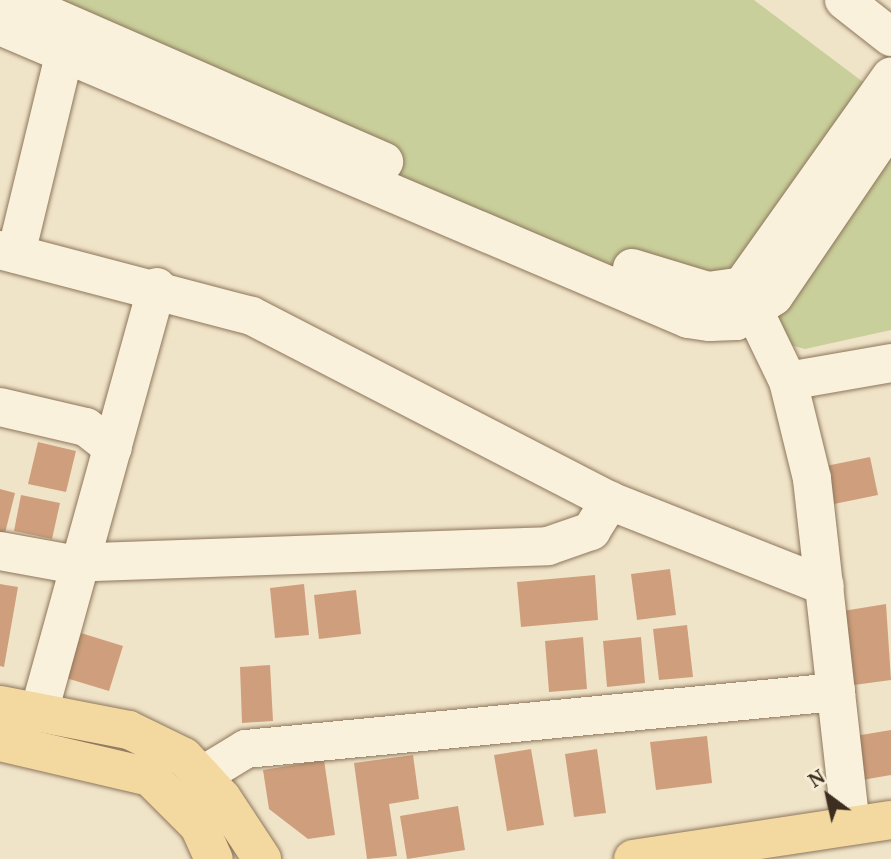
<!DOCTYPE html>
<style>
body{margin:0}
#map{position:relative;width:891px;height:859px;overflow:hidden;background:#f0e4c8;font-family:"Noto Serif",serif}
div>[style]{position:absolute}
.green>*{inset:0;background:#c9cf9b}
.building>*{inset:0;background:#cf9f7d}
.roads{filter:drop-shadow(0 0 2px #8d765c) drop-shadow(0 0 2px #8d765c)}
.minor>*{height:38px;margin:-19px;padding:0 19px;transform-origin:19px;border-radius:19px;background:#faf1dc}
.major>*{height:38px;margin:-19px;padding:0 19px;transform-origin:19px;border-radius:19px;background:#f3d9a0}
span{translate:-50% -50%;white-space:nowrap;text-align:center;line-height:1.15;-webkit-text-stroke:7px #f7eed8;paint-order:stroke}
.north{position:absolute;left:793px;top:761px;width:70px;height:70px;-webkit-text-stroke:5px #f7eed8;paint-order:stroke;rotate:327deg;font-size:19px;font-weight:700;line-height:28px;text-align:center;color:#3d2e20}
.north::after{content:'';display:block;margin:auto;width:24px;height:32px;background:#3d2e20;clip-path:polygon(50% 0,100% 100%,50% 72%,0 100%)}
</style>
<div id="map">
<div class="green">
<div style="clip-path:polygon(4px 0,754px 0,891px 103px,891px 330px,805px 349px,742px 332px)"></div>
</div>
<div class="building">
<div style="clip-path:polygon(38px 442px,76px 451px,66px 492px,28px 484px)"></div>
<div style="clip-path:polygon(870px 457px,878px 495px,834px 504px,826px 466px)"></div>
<div style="clip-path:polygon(0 489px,15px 493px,4px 537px,0 535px)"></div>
<div style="clip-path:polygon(21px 495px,60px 503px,52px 539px,14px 531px)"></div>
<div style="clip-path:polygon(670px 569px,676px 615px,637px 620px,631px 574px)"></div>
<div style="clip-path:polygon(595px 575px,598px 620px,521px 627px,517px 582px)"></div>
<div style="clip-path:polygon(0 584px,18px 587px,4px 667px,0 666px)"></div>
<div style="clip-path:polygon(304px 584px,309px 635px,275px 638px,270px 588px)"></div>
<div style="clip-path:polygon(356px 590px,361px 634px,319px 639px,314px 595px)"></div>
<div style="clip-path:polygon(886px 604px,891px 680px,854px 685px,843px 611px)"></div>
<div style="clip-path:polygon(687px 625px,693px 677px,659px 680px,653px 629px)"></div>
<div style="clip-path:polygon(81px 633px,123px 646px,109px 691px,66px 678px)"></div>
<div style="clip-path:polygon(583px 637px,587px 689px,549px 692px,545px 641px)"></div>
<div style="clip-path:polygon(641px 637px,645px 683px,607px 687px,603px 641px)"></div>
<div style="clip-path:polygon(270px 665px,273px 721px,242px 723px,240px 667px)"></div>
<div style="clip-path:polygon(891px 730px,891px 775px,862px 780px,855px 736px)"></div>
<div style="clip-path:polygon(707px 736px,712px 783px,656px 790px,650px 742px)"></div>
<div style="clip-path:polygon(531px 749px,544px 825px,507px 831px,494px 755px)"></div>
<div style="clip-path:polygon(597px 749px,606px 813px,574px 817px,565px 754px)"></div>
<div style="clip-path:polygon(413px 755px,419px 799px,389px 804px,397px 856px,367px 859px,354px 763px)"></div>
<div style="clip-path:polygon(324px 760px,335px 835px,308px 839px,269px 809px,263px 770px)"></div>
<div style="clip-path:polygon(458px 806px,465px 850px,407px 859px,400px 816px)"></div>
</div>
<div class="roads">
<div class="minor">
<div style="left:14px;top:0;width:404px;rotate:23.6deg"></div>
<div style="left:844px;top:0;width:60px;rotate:38.2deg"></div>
<div style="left:0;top:26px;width:748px;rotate:23.07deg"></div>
<div style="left:688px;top:319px;width:22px;rotate:8deg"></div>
<div style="left:710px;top:322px;width:26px;rotate:-2deg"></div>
<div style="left:736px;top:321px;width:45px;rotate:-33.3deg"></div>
<div style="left:774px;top:296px;width:208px;rotate:-55.8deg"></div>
<div style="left:0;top:250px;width:260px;rotate:14.7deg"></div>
<div style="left:252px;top:316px;width:403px;rotate:27.3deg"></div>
<div style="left:610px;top:501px;width:231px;rotate:21.6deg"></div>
<div style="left:16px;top:254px;width:209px;rotate:-76.4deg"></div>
<div style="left:632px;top:268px;width:79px;rotate:16.8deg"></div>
<div style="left:708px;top:291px;width:34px;rotate:-8deg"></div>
<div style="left:742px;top:286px;width:257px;rotate:-54.6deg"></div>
<div style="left:744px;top:290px;width:101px;rotate:64.2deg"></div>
<div style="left:788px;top:381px;width:101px;rotate:76.2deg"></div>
<div style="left:812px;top:479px;width:348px;rotate:83.6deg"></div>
<div style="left:788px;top:381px;width:105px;rotate:-9.9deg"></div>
<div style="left:0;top:407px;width:88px;rotate:13.1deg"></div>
<div style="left:86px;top:427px;width:34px;rotate:38deg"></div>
<div style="left:0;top:551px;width:67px;rotate:10.3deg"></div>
<div style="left:66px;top:563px;width:482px;rotate:-2deg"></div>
<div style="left:548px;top:546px;width:46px;rotate:-19.2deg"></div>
<div style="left:591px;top:531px;width:36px;rotate:-58deg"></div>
<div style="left:39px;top:712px;width:441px;rotate:-74.5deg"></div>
<div style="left:203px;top:775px;width:50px;rotate:-31.2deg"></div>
<div style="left:246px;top:749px;width:593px;rotate:-5.52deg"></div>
</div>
<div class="major">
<div style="left:0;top:705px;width:131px;rotate:11deg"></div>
<div style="left:129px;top:730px;width:61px;rotate:26.1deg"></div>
<div style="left:184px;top:757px;width:56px;rotate:47.2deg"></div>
<div style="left:222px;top:798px;width:73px;rotate:56.7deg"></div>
<div style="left:0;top:742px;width:154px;rotate:13.1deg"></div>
<div style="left:150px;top:777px;width:69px;rotate:45deg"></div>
<div style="left:199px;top:826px;width:36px;rotate:66deg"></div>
<div style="left:633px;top:859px;width:261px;rotate:-8.6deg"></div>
</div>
</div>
<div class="north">N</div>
</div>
